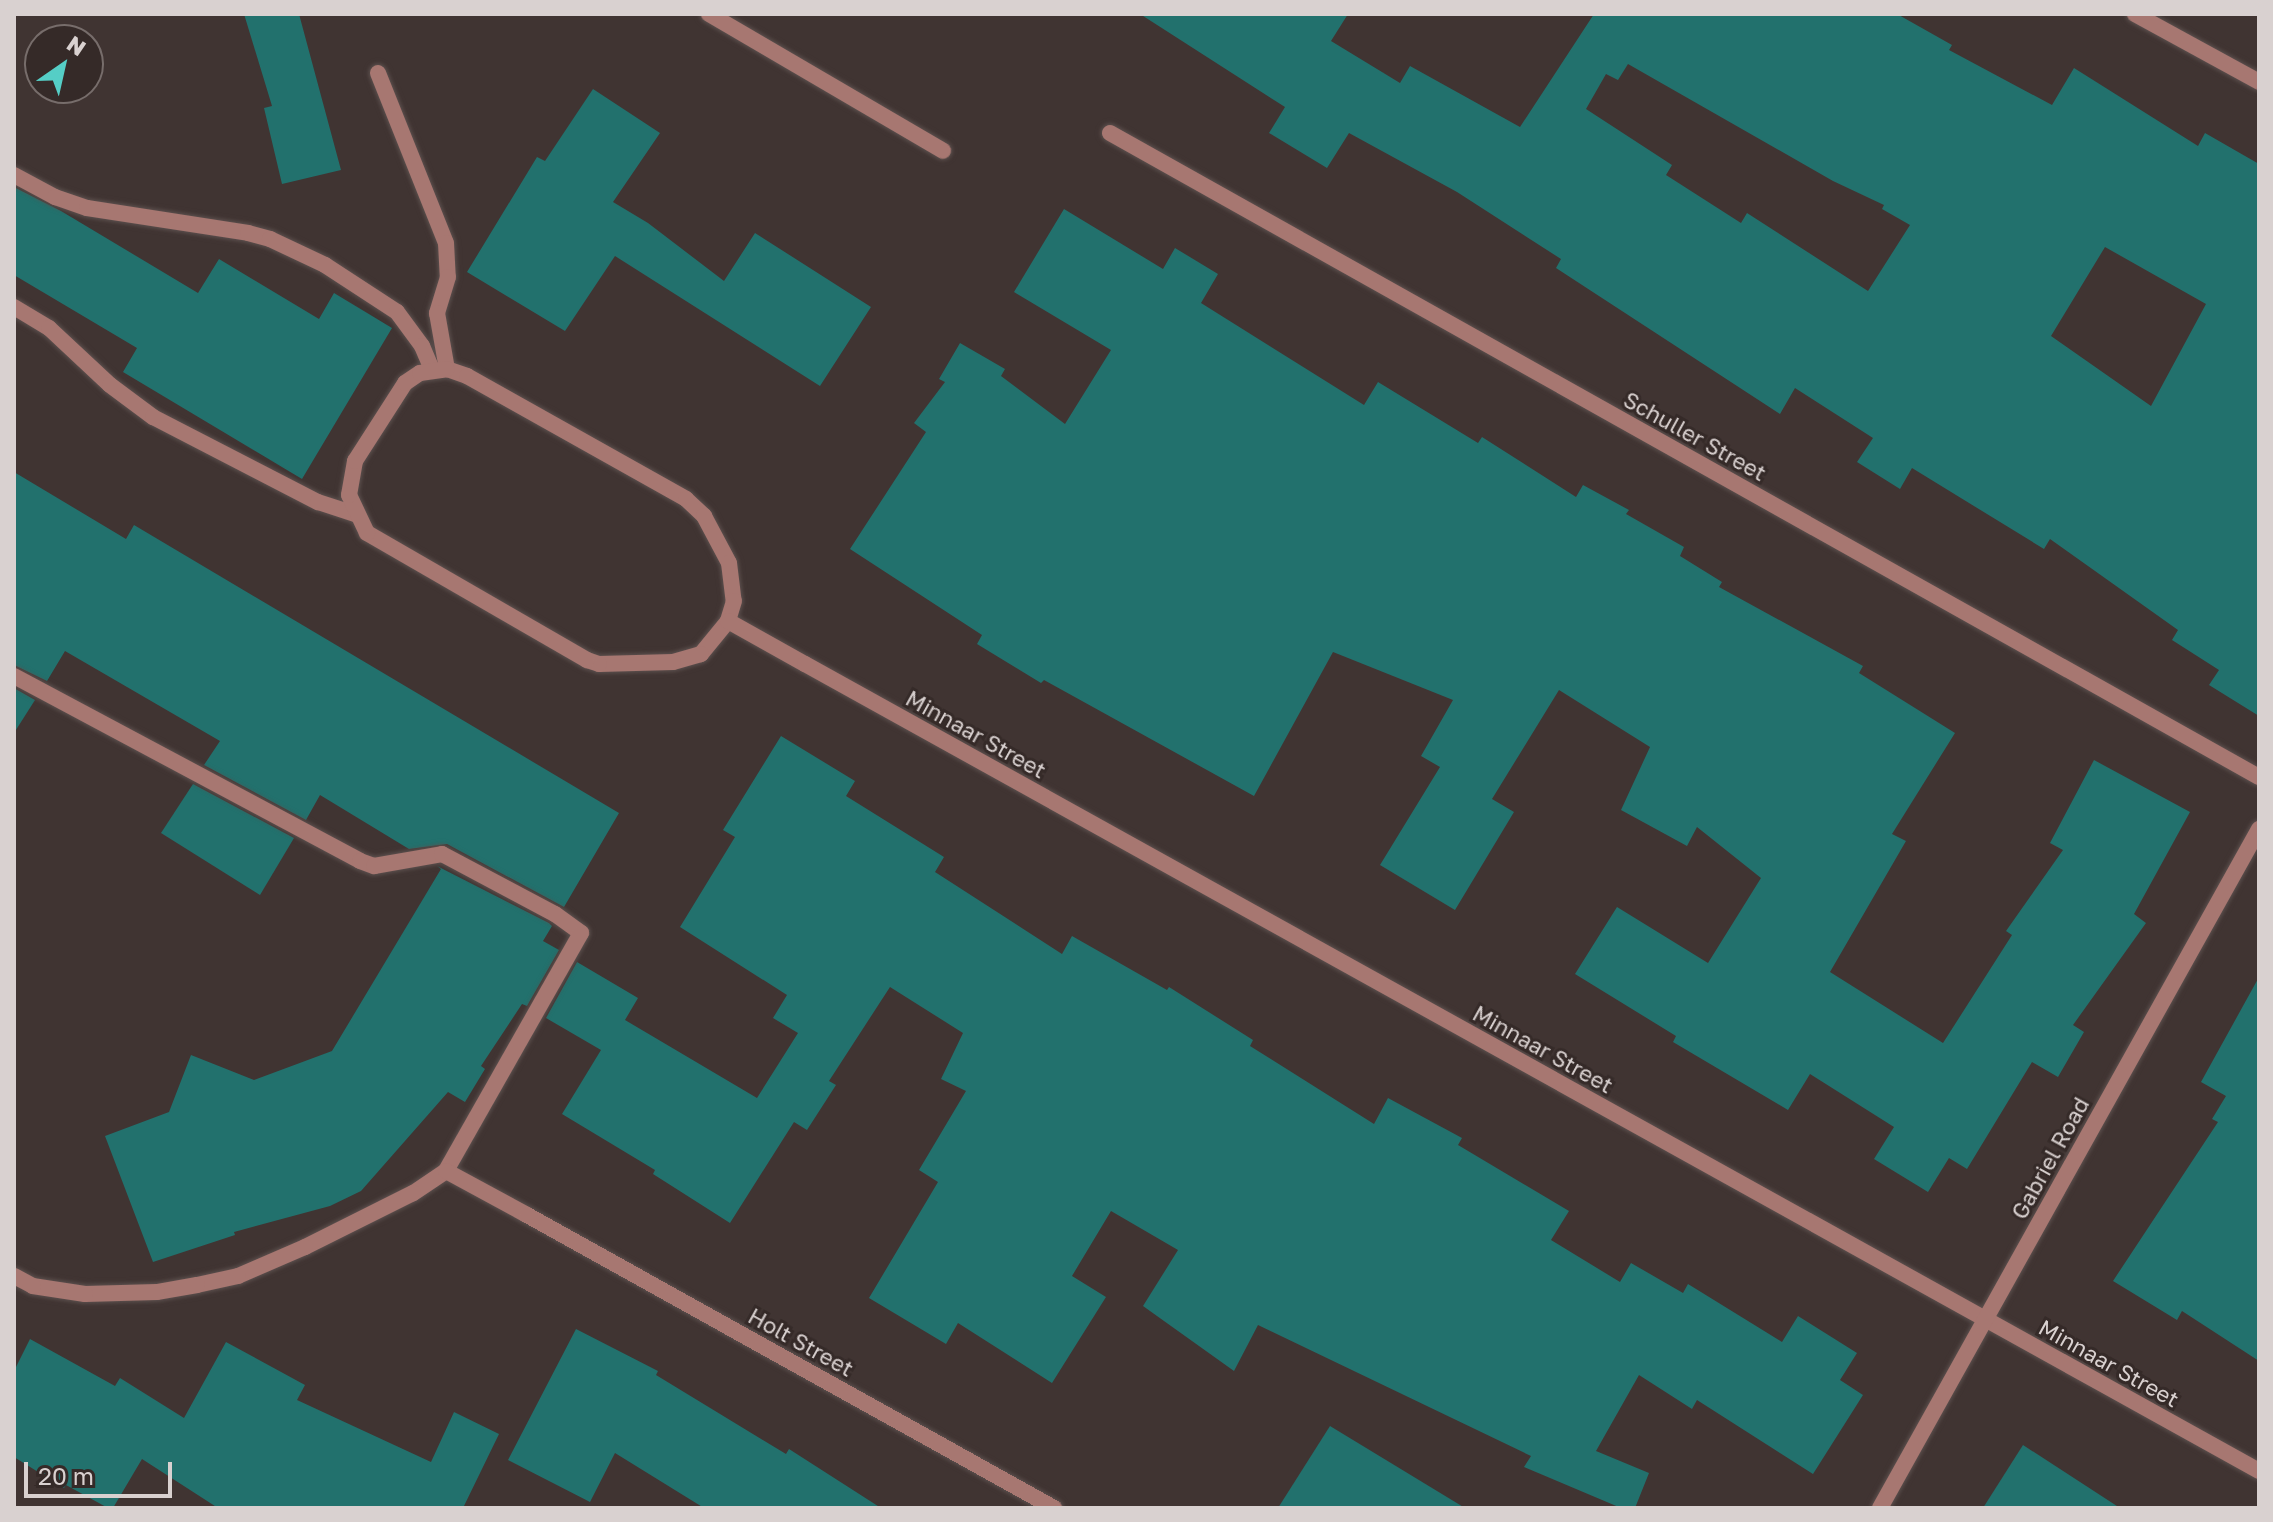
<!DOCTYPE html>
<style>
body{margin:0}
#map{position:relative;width:2273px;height:1522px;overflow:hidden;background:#403432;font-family:"Golos Text",sans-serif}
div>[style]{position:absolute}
.building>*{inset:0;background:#22716d}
.roads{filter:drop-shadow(0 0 2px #5c504e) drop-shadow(0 0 2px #5c504e)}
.service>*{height:16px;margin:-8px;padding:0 8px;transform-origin:8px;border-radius:8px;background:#a77771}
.minor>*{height:16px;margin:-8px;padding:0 8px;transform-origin:8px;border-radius:8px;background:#a77771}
span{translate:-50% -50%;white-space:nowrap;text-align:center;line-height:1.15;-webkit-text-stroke:6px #352a28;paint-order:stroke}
.street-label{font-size:22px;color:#d9d1d0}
.frame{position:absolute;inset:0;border:16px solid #d9d1d0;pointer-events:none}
.north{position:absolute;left:24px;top:24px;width:80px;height:80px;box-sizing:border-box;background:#352a28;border:2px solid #776d6b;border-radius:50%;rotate:34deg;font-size:22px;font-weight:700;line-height:32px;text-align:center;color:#d9d1d0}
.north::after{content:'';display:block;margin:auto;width:28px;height:36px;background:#55cec6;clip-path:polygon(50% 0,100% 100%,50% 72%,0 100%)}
.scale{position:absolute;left:24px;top:1462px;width:148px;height:36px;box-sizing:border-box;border:4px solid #d9d1d0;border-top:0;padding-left:10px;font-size:24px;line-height:28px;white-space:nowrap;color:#d9d1d0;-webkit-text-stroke:6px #352a28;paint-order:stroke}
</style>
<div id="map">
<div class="building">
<div style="clip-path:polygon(244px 14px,299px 14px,341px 170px,282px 184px,264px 108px,272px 106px)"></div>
<div style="clip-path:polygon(evenodd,1140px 14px,1348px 14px,1331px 41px,1400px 83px,1410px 66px,1520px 127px,1594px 14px,1897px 14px,1952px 45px,1949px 50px,2052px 105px,2074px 68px,2198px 146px,2205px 133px,2259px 164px,2259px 716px,2209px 685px,2219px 670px,2172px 640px,2178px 630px,2050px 539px,2044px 549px,1912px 468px,1900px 489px,1857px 462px,1873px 438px,1795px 388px,1780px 414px,1556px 268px,1561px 259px,1457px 192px,1349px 133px,1327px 168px,1269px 133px,1285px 107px,1140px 14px,1628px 64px,1833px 181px,1884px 205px,1882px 209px,1910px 225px,1868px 291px,1747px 213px,1741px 223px,1666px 175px,1672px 165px,1586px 109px,1606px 74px,1618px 80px,1628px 64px,1140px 14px,2105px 247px,2206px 304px,2151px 406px,2051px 336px,2105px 247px)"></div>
<div style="clip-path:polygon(593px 89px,660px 133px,613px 202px,648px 223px,724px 281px,755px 233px,871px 307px,820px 386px,615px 256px,565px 331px,467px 272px,537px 157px,545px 161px)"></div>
<div style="clip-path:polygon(14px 187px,61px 211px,198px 293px,219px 259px,319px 319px,334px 293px,392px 328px,302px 479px,123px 372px,137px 348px,14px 275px)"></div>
<div style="clip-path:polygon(1064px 209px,1163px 269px,1175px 248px,1218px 274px,1201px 303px,1364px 405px,1378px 382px,1478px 443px,1482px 437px,1576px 497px,1583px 485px,1629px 510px,1626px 514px,1684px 547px,1680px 556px,1722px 582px,1719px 587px,1863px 666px,1859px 673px,1955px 733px,1892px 834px,1906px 841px,1830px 972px,1943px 1043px,2012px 935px,2006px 931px,2063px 850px,2050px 843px,2094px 760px,2190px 812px,2134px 914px,2146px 923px,2073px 1025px,2084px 1032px,2058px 1077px,2032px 1062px,1967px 1169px,1949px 1158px,1928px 1192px,1874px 1159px,1894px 1127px,1810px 1074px,1788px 1110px,1673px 1042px,1676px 1036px,1575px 974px,1617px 907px,1708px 963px,1761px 878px,1697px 827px,1687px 846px,1621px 810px,1650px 747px,1559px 690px,1492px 799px,1514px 812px,1455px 910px,1380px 865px,1440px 767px,1421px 756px,1453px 700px,1333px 652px,1254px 796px,1044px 680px,1041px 683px,977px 644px,982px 635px,850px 549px,926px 432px,914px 423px,945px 382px,939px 379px,960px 343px,1005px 369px,1001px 376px,1065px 424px,1111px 350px,1014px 292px)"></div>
<div style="clip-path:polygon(14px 472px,126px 539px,134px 525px,619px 813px,564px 907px,447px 844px,409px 849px,320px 795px,306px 820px,204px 765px,220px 741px,65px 651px,47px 681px,14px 665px)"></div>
<div style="clip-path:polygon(14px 688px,35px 700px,14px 733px)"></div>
<div style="clip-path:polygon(781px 736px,855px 781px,846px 796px,944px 857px,935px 872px,1062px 954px,1072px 936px,1167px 990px,1169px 987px,1253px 1040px,1250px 1046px,1374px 1124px,1388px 1098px,1462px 1138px,1458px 1145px,1569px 1211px,1551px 1240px,1620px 1282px,1631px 1263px,1683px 1293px,1688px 1284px,1782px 1342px,1798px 1316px,1857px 1353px,1840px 1380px,1863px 1395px,1813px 1474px,1697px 1400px,1692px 1409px,1639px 1375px,1596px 1451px,1649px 1473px,1635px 1508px,1621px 1508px,1524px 1467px,1531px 1456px,1258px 1325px,1234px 1371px,1143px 1306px,1178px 1250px,1111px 1211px,1072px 1276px,1106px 1297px,1052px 1383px,958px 1323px,946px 1344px,869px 1298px,938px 1182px,919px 1170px,966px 1091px,941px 1079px,963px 1033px,890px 987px,829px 1081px,836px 1085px,807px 1130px,794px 1122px,730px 1223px,653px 1174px,655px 1170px,562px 1114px,601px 1050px,546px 1018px,577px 962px,638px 998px,625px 1020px,757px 1098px,798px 1033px,773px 1018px,787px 995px,680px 927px,735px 837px,723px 830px)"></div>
<div style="clip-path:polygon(193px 784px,294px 838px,260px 895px,161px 833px)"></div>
<div style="clip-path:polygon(437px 866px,549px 923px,552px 926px,543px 941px,559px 950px,527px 1006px,522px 1004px,481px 1066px,485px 1069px,465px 1102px,448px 1092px,361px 1191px,330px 1206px,234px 1232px,235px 1235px,153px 1262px,105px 1136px,169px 1112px,191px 1055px,254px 1080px,332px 1051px,441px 869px)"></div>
<div style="clip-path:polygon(2259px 977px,2259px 1361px,2182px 1311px,2177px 1320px,2113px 1281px,2218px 1122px,2212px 1119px,2226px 1096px,2201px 1082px)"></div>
<div style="clip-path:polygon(576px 1329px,658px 1371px,656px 1375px,786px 1454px,789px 1449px,881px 1508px,704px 1508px,615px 1453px,590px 1502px,508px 1460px)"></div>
<div style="clip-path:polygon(30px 1339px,115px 1386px,120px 1378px,184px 1418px,226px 1342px,305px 1385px,297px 1400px,431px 1462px,454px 1412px,499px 1434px,463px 1508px,218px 1508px,142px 1459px,113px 1508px,108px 1508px,66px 1485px,64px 1488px,14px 1457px,14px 1371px)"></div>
<div style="clip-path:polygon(1330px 1426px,1465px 1508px,1278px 1508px)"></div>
<div style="clip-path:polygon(2023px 1445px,2120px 1508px,1983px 1508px)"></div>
</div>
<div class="roads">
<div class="service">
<div style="left:709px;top:14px;width:271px;rotate:30.3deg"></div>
<div style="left:378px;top:73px;width:183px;rotate:68.2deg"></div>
<div style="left:446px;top:243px;width:34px;rotate:87deg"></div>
<div style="left:448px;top:277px;width:38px;rotate:107deg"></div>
<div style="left:437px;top:313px;width:57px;rotate:79.9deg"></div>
<div style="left:14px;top:175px;width:47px;rotate:28.2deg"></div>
<div style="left:55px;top:197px;width:34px;rotate:19deg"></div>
<div style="left:87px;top:208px;width:163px;rotate:8.8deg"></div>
<div style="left:248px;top:233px;width:23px;rotate:15deg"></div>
<div style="left:270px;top:239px;width:61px;rotate:25.3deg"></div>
<div style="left:325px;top:265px;width:86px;rotate:33.1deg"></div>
<div style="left:397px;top:312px;width:42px;rotate:53.7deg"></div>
<div style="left:422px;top:346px;width:26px;rotate:67deg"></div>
<div style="left:14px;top:307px;width:41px;rotate:31deg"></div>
<div style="left:49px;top:328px;width:83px;rotate:43.1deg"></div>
<div style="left:110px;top:385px;width:54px;rotate:36.7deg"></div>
<div style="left:153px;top:417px;width:186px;rotate:27.3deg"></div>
<div style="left:318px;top:502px;width:40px;rotate:18deg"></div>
<div style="left:447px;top:369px;width:21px;rotate:19deg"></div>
<div style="left:467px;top:376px;width:251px;rotate:29.3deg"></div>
<div style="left:686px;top:499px;width:25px;rotate:43deg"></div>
<div style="left:704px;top:516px;width:53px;rotate:62deg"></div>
<div style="left:729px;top:563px;width:38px;rotate:83deg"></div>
<div style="left:734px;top:601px;width:21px;rotate:107deg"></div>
<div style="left:728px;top:621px;width:43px;rotate:129.3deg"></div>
<div style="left:701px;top:654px;width:29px;rotate:164deg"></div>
<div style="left:673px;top:662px;width:74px;rotate:178.5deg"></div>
<div style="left:599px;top:664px;width:13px;rotate:-162deg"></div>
<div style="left:587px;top:660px;width:254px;rotate:-150deg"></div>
<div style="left:367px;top:533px;width:42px;rotate:-115.3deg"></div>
<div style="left:349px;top:495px;width:35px;rotate:-80deg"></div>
<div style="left:355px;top:461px;width:93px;rotate:-57.3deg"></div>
<div style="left:405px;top:383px;width:18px;rotate:-34deg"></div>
<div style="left:420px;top:373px;width:27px;rotate:-8deg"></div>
<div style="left:728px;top:621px;width:88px;rotate:29.2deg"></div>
<div style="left:14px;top:676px;width:392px;rotate:28.1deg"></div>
<div style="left:360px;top:861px;width:15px;rotate:20deg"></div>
<div style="left:374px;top:866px;width:69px;rotate:-10deg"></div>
<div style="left:442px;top:854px;width:128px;rotate:28deg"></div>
<div style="left:555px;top:914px;width:32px;rotate:36deg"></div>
<div style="left:581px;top:933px;width:274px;rotate:119.6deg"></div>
<div style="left:446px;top:1171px;width:40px;rotate:146deg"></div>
<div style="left:413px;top:1193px;width:121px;rotate:153.4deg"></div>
<div style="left:305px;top:1247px;width:73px;rotate:156.6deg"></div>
<div style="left:238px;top:1276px;width:42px;rotate:167.6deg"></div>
<div style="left:197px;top:1285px;width:41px;rotate:170.1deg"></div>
<div style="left:157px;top:1292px;width:72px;rotate:178.4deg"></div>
<div style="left:85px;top:1294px;width:53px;rotate:-171.3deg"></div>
<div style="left:33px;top:1286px;width:21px;rotate:-152deg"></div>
<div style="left:446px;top:1171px;width:92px;rotate:28.5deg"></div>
</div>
<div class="minor">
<div style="left:2135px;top:14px;width:141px;rotate:28.7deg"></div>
<div style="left:1110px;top:133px;width:1317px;rotate:29.27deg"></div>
<div style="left:805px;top:664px;width:1663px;rotate:29.03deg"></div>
<div style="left:527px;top:1215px;width:603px;rotate:29.07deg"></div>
<div style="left:1880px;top:1508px;width:778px;rotate:-60.83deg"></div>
</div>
</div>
<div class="street-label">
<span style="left:1695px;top:436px;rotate:29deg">Schuller Street</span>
<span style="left:976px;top:734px;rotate:29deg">Minnaar Street</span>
<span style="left:1543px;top:1049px;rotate:29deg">Minnaar Street</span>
<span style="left:2050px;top:1158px;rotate:-61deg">Gabriel Road</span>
<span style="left:801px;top:1342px;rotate:29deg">Holt Street</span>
<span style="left:2109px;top:1363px;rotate:29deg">Minnaar Street</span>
</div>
<div class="frame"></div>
<div class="north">N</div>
<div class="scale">20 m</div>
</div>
